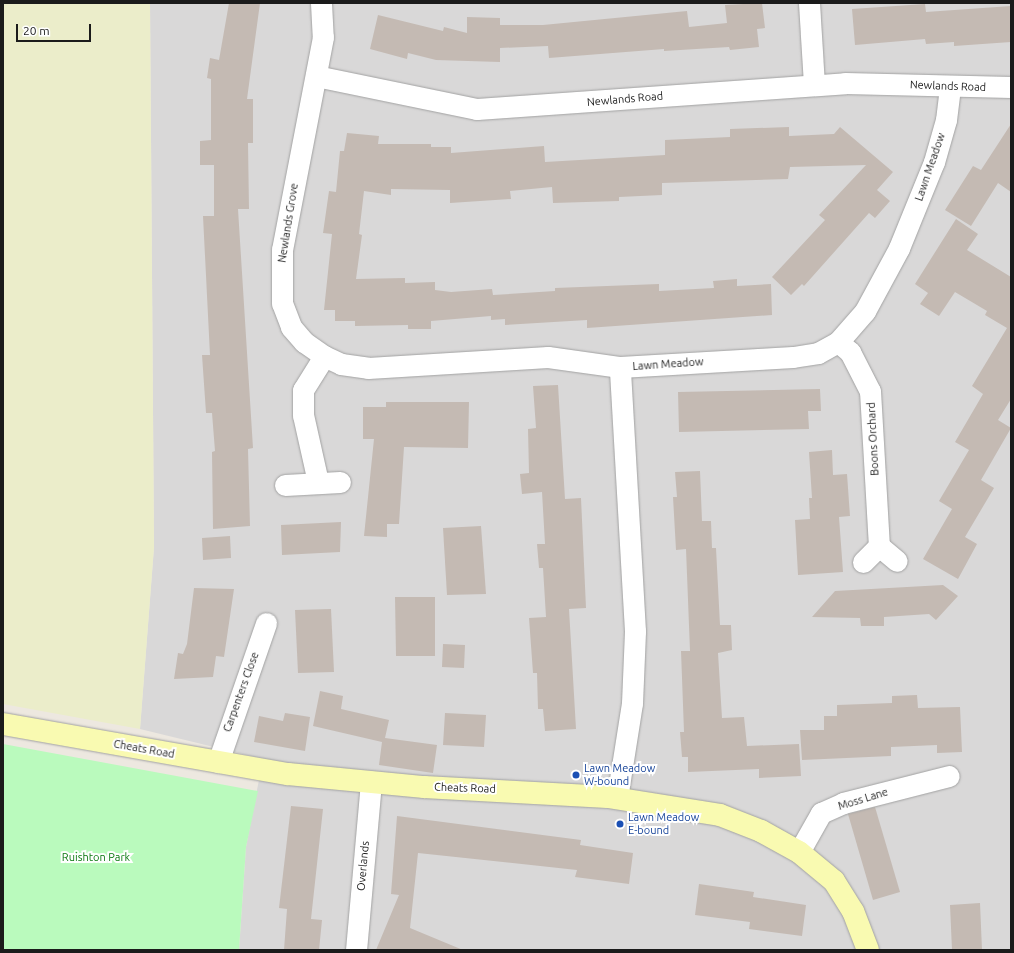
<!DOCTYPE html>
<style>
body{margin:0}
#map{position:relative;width:1014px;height:953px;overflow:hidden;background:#ede8e0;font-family:Ubuntu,sans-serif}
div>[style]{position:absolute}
.residential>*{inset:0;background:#d9d8d8}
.farmland>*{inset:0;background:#ebedca}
.park>*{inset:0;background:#bafabd}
.building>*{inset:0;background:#c4bab3}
.roads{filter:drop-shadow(0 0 1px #a2a2a2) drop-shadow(0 0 1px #a2a2a2)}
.street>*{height:21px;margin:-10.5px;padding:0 10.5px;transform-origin:10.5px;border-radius:10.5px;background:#fff}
.secondary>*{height:22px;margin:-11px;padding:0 11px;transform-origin:11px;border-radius:11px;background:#f9fab1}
.dots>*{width:11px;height:11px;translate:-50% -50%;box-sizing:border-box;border:2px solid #fff;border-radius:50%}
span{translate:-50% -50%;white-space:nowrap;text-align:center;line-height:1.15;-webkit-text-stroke:4px #fff;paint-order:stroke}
.street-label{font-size:11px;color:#1b1b1b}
.transit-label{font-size:11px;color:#164399}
.left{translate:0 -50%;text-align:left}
.park-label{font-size:11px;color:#0a780f}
.frame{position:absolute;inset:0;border:4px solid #1b1b1b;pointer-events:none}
.scale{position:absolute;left:16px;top:24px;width:75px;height:18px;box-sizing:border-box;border:2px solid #1b1b1b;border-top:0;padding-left:5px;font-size:12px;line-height:14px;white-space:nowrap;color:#1b1b1b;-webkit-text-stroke:3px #fff;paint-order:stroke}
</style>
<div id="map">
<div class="residential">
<div style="clip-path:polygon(150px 3px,1011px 3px,1011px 950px,239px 950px,246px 847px,263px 759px,140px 729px,154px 547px)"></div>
</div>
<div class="farmland">
<div style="clip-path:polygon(3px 3px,150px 3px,154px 547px,140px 729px,3px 704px)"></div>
</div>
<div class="park">
<div style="clip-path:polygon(3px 744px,258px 791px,246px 847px,239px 950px,3px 950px)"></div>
</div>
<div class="building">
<div style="clip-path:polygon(229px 3px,260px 3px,247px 99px,253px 99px,253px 143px,248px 143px,249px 209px,238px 209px,253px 448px,248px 449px,250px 526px,213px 529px,212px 452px,215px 451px,212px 413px,206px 413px,202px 355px,210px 355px,203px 216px,214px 216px,214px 165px,200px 165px,200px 141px,211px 140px,211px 79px,207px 78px,210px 58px,219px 60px)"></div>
<div style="clip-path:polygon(762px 3px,765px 28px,757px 29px,759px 47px,730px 50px,729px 47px,664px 51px,664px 49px,549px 58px,548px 46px,500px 48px,500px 62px,436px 60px,408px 53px,407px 59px,370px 49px,378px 15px,443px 31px,444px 27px,467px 33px,467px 17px,500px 18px,500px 25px,543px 25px,687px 11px,689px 27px,727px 23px,725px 5px)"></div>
<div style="clip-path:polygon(925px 4px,926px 12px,1011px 6px,1011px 42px,954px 46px,954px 42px,926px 44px,925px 39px,855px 45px,852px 9px)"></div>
<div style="clip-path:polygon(1011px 124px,1011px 192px,998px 183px,971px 226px,945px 210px,973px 166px,981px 170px)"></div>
<div style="clip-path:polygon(789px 127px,789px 136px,834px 134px,840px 127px,893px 172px,877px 190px,890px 201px,875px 218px,869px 213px,804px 286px,802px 284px,791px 295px,772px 277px,825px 220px,819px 215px,866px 165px,790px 167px,788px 179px,662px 183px,662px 195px,619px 197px,619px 201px,553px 203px,552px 187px,510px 191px,511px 199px,450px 203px,450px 190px,391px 189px,391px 195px,364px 191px,359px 234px,362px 235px,356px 279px,405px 278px,405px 283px,435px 282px,435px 290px,451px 292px,492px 289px,493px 295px,555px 291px,555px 288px,659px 284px,659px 291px,714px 288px,713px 281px,737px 279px,737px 286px,771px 284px,772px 315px,587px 328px,587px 320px,505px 325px,505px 319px,491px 320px,491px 316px,431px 321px,431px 329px,408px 329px,408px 325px,355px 326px,355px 321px,335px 321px,335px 310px,324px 310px,332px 234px,323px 233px,329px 191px,336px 192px,340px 151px,344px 151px,347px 133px,379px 136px,378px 144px,431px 144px,431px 147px,451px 147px,451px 153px,544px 146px,545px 162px,665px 155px,665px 140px,730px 137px,730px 129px)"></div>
<div style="clip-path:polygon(956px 219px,978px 234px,967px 250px,1011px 277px,1011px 399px,998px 420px,1011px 428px,981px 480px,994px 488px,965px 537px,977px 544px,958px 579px,923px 559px,952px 509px,939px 501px,969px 450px,955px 442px,983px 394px,972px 386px,1007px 328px,985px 315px,987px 311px,955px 292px,939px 316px,920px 304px,928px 293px,915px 284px)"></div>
<div style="clip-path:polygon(558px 385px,565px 499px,581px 498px,586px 608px,569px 609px,576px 729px,545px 731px,543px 709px,538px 709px,537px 673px,533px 673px,529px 618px,546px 617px,543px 568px,539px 568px,537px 544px,545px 544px,542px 492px,522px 494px,520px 474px,529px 473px,528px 429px,536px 428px,533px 386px)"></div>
<div style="clip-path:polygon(820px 389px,821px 411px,808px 411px,809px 429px,679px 432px,678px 392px)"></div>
<div style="clip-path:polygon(386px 402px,469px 402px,468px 448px,404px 447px,399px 524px,387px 524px,387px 537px,364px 536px,374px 439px,363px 439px,363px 407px,386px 407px)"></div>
<div style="clip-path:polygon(832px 450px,833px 475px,847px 474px,850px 516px,839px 517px,843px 572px,798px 575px,795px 520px,810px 519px,809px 498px,812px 498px,809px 452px)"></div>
<div style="clip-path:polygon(700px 471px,702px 521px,711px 521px,712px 548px,716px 548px,720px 625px,731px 625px,732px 650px,718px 653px,722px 718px,744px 717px,747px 746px,799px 744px,801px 776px,759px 778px,759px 769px,688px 772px,688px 757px,682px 757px,680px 732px,684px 732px,681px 651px,690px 651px,686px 549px,676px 550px,673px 497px,677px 497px,675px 472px)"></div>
<div style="clip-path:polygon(341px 522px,340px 552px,282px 555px,281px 525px)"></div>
<div style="clip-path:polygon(481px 526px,486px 594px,447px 595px,443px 528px)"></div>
<div style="clip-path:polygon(230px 536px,231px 558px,203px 560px,202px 538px)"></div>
<div style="clip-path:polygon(943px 585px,958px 596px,936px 620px,929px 614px,884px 617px,884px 626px,861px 626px,860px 618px,812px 617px,835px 591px)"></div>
<div style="clip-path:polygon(194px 588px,234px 589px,224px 657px,216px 656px,213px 677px,174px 679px,178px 653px,183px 654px,187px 644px)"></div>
<div style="clip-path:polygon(395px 597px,435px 597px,435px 656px,396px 656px)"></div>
<div style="clip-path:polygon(331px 609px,334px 672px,298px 673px,295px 610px)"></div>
<div style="clip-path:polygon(443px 644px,465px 645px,464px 668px,442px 667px)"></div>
<div style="clip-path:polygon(320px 691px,343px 696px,341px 709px,389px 720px,385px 738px,437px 745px,433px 773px,379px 765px,382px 742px,313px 726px)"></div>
<div style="clip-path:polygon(917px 695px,918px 708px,960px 707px,962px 752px,937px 753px,937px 745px,891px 747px,891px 756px,802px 760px,800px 730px,824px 730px,824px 716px,837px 716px,837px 705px,892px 703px,892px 696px)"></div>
<div style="clip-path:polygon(285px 713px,310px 717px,305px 751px,254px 742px,259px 716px,283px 721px)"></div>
<div style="clip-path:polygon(445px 713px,486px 715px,484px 747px,443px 745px)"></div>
<div style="clip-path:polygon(291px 806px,323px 809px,311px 919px,322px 920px,319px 950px,284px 950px,287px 909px,279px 908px)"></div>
<div style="clip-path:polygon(875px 807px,900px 892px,873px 900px,848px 814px)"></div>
<div style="clip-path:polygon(397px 816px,581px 840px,580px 845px,633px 853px,629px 884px,575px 877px,577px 870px,418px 853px,410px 928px,463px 950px,376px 950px,399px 895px,391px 894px)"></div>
<div style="clip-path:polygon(699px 884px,754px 892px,753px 897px,806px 905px,802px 936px,749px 929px,750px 922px,695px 915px)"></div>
<div style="clip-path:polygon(980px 903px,982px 950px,952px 950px,950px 905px)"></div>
</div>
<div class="roads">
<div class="street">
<div style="left:321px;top:3px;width:34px;rotate:87deg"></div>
<div style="left:323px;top:37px;width:216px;rotate:100.9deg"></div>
<div style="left:282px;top:249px;width:54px;rotate:90deg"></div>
<div style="left:282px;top:303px;width:26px;rotate:69deg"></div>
<div style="left:291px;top:327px;width:20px;rotate:49deg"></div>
<div style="left:304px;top:342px;width:24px;rotate:35deg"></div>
<div style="left:324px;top:356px;width:19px;rotate:25deg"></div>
<div style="left:341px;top:364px;width:27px;rotate:8deg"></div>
<div style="left:368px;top:368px;width:180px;rotate:-3.5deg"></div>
<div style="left:548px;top:357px;width:73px;rotate:7.9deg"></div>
<div style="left:809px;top:3px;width:81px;rotate:86.5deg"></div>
<div style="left:316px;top:76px;width:164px;rotate:11.6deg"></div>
<div style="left:477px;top:109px;width:369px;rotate:-4deg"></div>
<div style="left:845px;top:83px;width:166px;rotate:1.4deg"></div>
<div style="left:838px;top:342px;width:16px;rotate:40deg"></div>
<div style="left:850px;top:352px;width:44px;rotate:62.9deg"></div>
<div style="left:870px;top:391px;width:155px;rotate:86.7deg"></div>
<div style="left:879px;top:546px;width:23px;rotate:40deg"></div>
<div style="left:318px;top:482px;width:69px;rotate:-102.6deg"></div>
<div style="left:303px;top:415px;width:25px;rotate:-90deg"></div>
<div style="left:303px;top:390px;width:40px;rotate:-58deg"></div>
<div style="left:285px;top:485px;width:55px;rotate:-3.1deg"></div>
<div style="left:863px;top:562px;width:23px;rotate:-45deg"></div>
<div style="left:218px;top:762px;width:147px;rotate:-70.9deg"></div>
<div style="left:617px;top:798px;width:96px;rotate:-81deg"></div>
<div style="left:632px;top:703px;width:72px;rotate:-87.6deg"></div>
<div style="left:635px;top:631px;width:264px;rotate:-93.3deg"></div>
<div style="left:620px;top:367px;width:173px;rotate:-3.3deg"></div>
<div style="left:793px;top:357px;width:25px;rotate:-9deg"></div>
<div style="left:818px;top:353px;width:23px;rotate:-29deg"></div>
<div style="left:838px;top:342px;width:41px;rotate:-48.9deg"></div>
<div style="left:865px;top:311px;width:72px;rotate:-61.6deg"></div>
<div style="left:899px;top:248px;width:93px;rotate:-67.9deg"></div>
<div style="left:934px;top:162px;width:44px;rotate:-74.1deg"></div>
<div style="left:946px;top:120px;width:34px;rotate:-83deg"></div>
<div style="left:799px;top:852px;width:45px;rotate:-60.6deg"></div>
<div style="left:821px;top:813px;width:24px;rotate:-24deg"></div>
<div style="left:843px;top:803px;width:109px;rotate:-14.3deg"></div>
<div style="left:356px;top:950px;width:169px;rotate:-84.9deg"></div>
</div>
<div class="secondary">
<div style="left:3px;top:724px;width:289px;rotate:10deg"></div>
<div style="left:288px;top:774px;width:137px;rotate:5.5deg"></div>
<div style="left:424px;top:787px;width:184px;rotate:3.1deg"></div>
<div style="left:608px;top:797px;width:113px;rotate:9.1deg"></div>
<div style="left:720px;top:815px;width:44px;rotate:21.3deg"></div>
<div style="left:761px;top:831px;width:43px;rotate:28.9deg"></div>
<div style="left:799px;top:852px;width:45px;rotate:39.6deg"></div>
<div style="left:834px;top:881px;width:36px;rotate:58deg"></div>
<div style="left:853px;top:911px;width:42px;rotate:69deg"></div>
</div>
</div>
<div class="dots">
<div style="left:576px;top:775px;background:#1a4fb4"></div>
<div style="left:620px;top:824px;background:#1a4fb4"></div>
</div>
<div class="street-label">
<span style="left:948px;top:86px;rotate:2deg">Newlands Road</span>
<span style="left:625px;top:99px;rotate:-5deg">Newlands Road</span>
<span style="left:930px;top:167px;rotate:-71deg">Lawn Meadow</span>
<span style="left:288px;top:223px;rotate:-81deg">Newlands Grove</span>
<span style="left:668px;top:364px;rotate:-4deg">Lawn Meadow</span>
<span style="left:873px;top:439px;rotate:-93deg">Boons Orchard</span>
<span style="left:241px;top:692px;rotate:-70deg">Carpenters Close</span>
<span style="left:144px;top:749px;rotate:10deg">Cheats Road</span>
<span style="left:465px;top:788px;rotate:2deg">Cheats Road</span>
<span style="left:863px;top:799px;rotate:-17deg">Moss Lane</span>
<span style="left:363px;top:866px;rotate:-85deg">Overlands</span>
</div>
<div class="transit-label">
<span class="left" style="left:584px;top:775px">Lawn Meadow<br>W-bound</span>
<span class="left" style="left:628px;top:824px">Lawn Meadow<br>E-bound</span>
</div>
<div class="park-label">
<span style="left:96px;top:857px">Ruishton Park</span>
</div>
<div class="frame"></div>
<div class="scale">20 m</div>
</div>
